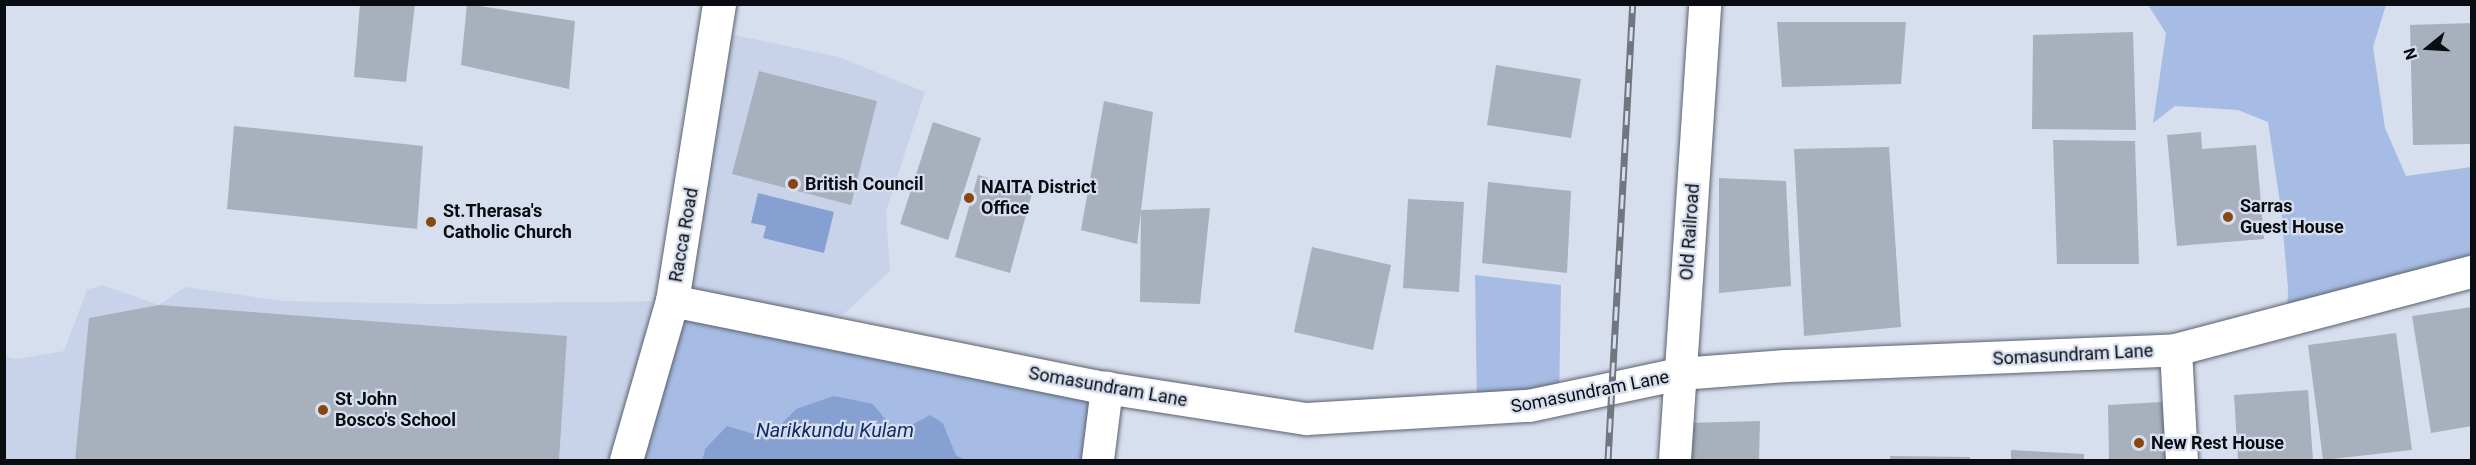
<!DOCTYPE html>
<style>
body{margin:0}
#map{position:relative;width:2476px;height:465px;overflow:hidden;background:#d7dfee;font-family:Roboto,sans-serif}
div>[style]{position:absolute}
.built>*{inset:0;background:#c8d3e9}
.green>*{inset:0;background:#a7bce4}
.water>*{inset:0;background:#86a0d2}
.building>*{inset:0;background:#a8b0be}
.roads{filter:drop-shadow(0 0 2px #5a616e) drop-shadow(0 0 2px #5a616e)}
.minor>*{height:32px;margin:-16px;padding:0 16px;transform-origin:16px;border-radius:16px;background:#fff}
.tertiary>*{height:33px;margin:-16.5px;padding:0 16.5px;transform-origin:16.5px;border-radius:16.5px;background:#fff}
.rail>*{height:7px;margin-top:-3.5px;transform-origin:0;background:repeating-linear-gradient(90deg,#d7dfee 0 14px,#717680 0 28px);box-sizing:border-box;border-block:2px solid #717680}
.dots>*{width:16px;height:16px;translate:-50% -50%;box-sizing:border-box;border:3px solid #d7dfee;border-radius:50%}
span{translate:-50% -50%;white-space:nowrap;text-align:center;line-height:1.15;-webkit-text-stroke:4.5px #d7dfee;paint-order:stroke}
.poi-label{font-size:18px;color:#090c10;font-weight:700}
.left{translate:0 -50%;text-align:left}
.street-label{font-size:18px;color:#090c10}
.water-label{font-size:20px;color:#132e69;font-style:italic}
.frame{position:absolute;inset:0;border:6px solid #090c10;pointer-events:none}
.north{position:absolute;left:2398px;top:18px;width:60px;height:60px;-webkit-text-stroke:4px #d7dfee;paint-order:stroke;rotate:252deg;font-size:16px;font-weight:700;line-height:24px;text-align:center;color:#090c10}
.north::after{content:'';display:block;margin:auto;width:21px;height:27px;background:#090c10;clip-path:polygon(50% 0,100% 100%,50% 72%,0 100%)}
</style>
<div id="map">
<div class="built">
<div style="clip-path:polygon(715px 31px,839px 57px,925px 92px,886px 211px,890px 271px,845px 313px,794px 326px,626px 460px,5px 460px,4px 356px,17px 359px,64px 351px,87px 290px,102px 285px,159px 305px,185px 287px,282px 301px,437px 304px,672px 301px)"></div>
</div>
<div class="green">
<div style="clip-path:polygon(2148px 5px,2386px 5px,2373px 47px,2385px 128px,2406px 176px,2471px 167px,2471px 272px,2287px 320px,2288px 288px,2281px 209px,2268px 122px,2238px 110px,2175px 106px,2153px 123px,2166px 33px)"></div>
<div style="clip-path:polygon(1475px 275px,1561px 285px,1559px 404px,1477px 411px)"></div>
<div style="clip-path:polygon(672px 301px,1093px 386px,1098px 460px,966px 460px,956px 455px,943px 423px,897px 434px,873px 404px,796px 409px,767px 438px,705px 449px,702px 460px,626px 460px)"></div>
</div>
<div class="water">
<div style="clip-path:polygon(758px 193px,834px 212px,824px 253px,763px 238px,766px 226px,751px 223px)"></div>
<div style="clip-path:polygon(834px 396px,873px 404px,897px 433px,930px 415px,943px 423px,956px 455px,966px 460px,702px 460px,705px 449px,727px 426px,767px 438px,796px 409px)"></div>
</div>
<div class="building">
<div style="clip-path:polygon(360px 4px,415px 4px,406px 82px,354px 77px)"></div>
<div style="clip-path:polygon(467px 4px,575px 21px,569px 89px,461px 65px)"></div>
<div style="clip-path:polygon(1777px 22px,1906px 22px,1901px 84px,1782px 87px)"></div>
<div style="clip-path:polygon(2472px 23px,2472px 144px,2413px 145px,2410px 25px)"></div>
<div style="clip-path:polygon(2133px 32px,2136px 130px,2032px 129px,2033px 35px)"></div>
<div style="clip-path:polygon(1496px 65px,1581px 79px,1571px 138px,1487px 125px)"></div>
<div style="clip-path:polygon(759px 71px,877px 101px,851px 205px,732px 174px)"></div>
<div style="clip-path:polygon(1104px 101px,1153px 112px,1141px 210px,1210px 208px,1200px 304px,1140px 302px,1141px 212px,1137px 244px,1081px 230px)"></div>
<div style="clip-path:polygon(933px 122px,981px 138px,948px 240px,900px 224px)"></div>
<div style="clip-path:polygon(234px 126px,423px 146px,417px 229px,227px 209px)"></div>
<div style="clip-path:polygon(2201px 132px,2202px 149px,2256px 145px,2264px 239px,2177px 246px,2167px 135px)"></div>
<div style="clip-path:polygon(2053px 140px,2135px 141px,2139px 264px,2057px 264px)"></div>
<div style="clip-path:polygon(1889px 147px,1901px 327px,1804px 336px,1794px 149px)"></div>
<div style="clip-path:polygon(978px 175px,1033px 190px,1010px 273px,955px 257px)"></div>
<div style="clip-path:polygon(1719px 178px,1786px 181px,1791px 286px,1719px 293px)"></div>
<div style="clip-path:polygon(1488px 182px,1571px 191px,1567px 273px,1482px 263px)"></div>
<div style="clip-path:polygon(1408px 199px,1464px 202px,1459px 292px,1403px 288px)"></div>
<div style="clip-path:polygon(1312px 247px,1391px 265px,1373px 350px,1294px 332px)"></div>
<div style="clip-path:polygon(159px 305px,567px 336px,559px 460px,75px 460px,89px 318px)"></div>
<div style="clip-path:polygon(2472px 307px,2472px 426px,2431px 433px,2412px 316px)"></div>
<div style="clip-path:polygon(2396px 333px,2412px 450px,2323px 460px,2308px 345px)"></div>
<div style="clip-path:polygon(2308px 390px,2313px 460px,2238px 460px,2234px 395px)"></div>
<div style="clip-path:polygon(2162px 402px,2167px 460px,2109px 460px,2108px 405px)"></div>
<div style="clip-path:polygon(1760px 421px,1759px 460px,1688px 460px,1688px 423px)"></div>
<div style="clip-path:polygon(2011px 450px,2084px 454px,2084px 460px,2011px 460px)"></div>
<div style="clip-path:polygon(1890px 456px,1970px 457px,1970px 460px,1890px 460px)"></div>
</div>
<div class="roads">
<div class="minor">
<div style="left:672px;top:301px;width:429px;rotate:11.4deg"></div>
<div style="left:1093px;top:386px;width:217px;rotate:8.8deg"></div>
<div style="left:1307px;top:419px;width:222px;rotate:-3.4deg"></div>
<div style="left:1529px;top:406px;width:154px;rotate:-12deg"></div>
<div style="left:1680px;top:374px;width:106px;rotate:-4.3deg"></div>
<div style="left:1786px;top:366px;width:390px;rotate:-2.3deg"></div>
<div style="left:2176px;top:350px;width:306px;rotate:-14.8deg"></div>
<div style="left:2176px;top:350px;width:110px;rotate:86.9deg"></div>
<div style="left:1098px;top:460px;width:73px;rotate:-82.9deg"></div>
<div style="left:1675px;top:460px;width:457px;rotate:-86.2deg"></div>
</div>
<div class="tertiary">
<div style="left:626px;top:460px;width:166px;rotate:-73.9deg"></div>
<div style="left:672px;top:301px;width:301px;rotate:-81deg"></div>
</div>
</div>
<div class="rail">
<div style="left:1608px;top:460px;width:457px;rotate:-86.9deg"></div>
</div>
<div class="dots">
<div style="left:793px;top:184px;background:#874612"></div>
<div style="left:969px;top:198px;background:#874612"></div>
<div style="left:2228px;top:217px;background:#874612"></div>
<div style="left:431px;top:222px;background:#874612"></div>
<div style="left:323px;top:410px;background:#874612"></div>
<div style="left:2139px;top:443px;background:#874612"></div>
</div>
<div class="poi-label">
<span class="left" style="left:805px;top:184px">British Council</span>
<span class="left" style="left:981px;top:198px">NAITA District<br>Office</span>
<span class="left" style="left:2240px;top:217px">Sarras<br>Guest House</span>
<span class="left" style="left:443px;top:222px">St.Therasa's<br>Catholic Church</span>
<span class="left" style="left:335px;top:410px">St John<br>Bosco's School</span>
<span class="left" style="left:2151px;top:443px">New Rest House</span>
</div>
<div class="street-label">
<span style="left:1690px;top:232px;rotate:-86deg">Old Railroad</span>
<span style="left:684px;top:235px;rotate:-80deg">Racca Road</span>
<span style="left:2073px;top:355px;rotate:-3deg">Somasundram Lane</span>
<span style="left:1108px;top:387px;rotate:10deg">Somasundram Lane</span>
<span style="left:1590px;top:392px;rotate:-11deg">Somasundram Lane</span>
</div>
<div class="water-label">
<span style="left:835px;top:430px">Narikkundu Kulam</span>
</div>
<div class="frame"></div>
<div class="north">N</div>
</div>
